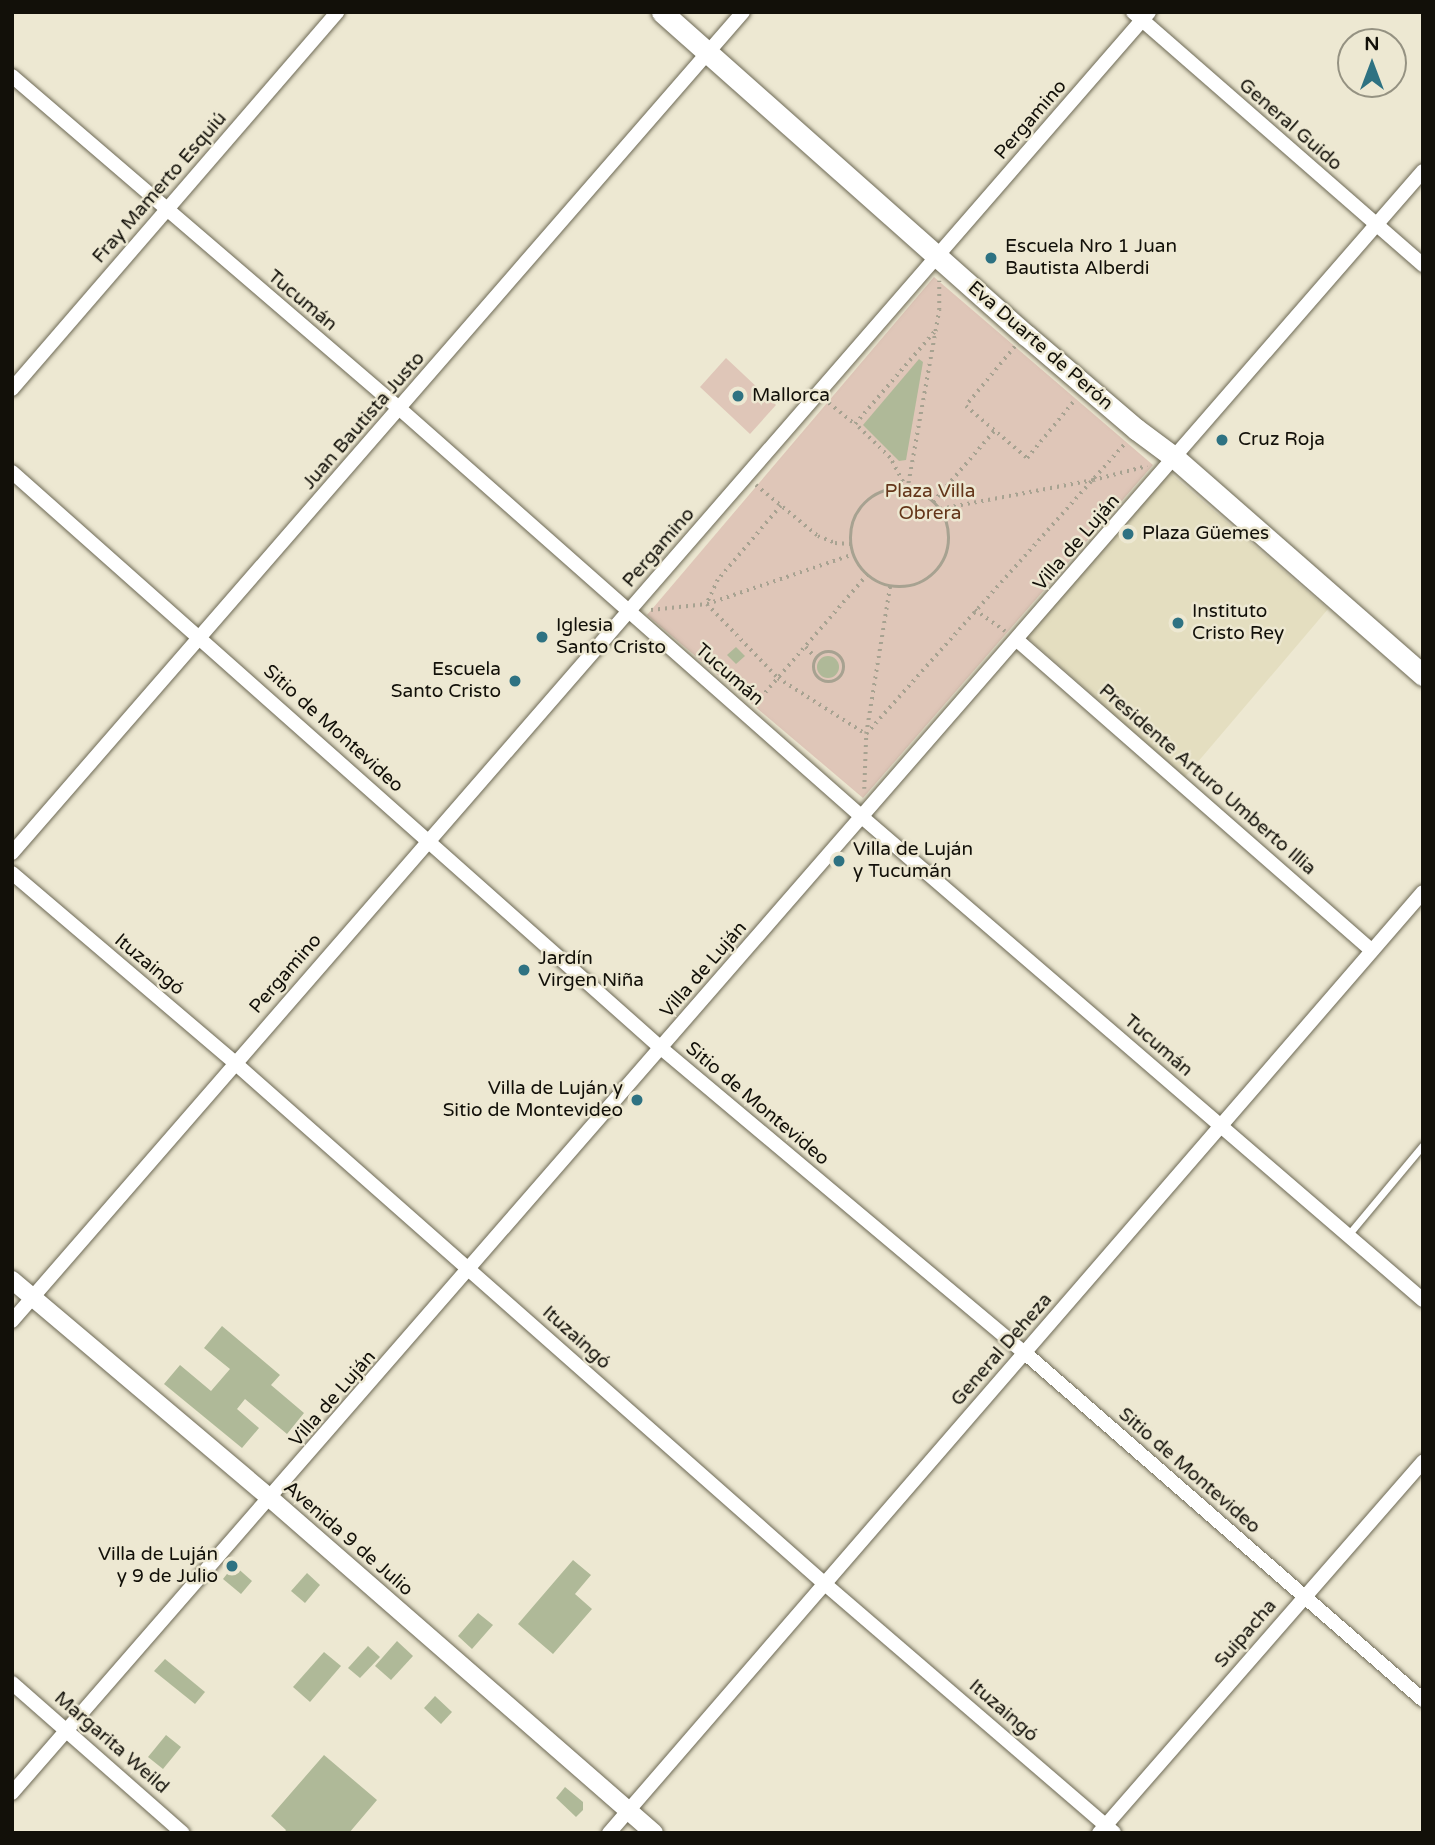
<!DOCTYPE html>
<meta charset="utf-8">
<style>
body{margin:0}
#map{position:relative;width:1435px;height:1845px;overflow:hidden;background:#ede8d2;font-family:"Varela Round",sans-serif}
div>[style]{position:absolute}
.built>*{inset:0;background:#e4dec0}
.green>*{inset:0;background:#dfc6b8}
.building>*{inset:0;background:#afb998}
.round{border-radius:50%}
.path>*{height:3.5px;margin-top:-1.75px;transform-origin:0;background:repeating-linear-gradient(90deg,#a7a291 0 2px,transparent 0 7px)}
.path>.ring{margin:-1.75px;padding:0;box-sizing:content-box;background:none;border:3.5px solid #a7a291;border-radius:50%}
.roads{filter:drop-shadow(0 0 2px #6d6955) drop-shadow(0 0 2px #6d6955)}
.service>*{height:7px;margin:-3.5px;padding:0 3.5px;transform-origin:3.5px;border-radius:3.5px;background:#fff}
.minor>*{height:14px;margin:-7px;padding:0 7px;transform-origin:7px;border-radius:7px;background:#fff}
.tertiary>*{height:18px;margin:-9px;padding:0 9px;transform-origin:9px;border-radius:9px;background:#fff}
.secondary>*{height:21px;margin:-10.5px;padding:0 10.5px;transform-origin:10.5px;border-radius:10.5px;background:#fff}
.dots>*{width:19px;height:19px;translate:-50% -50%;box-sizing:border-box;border:4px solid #ede8d2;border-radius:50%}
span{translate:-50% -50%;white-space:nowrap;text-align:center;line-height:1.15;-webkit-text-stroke:5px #ede8d2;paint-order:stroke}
.street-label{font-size:19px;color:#121009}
.poi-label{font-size:19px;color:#121009}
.left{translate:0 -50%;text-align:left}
.right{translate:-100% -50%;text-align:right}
.park-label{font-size:19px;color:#64361a}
.frame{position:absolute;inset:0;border:14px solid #121009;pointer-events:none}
.north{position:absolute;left:1337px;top:28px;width:70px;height:70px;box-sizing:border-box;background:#ede8d2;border:2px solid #959282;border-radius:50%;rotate:0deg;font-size:19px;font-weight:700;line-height:28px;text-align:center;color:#121009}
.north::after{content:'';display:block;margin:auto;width:24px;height:32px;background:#2e7282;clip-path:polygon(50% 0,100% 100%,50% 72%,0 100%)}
</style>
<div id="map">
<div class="built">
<div style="clip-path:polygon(1170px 473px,1328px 609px,1185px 777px,1027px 637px)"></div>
</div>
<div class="green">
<div style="clip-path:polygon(934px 277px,1153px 465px,863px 798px,647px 615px)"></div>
<div style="clip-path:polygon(726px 358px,776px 405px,750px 434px,700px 387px)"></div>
</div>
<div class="building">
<div style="clip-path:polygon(919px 359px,923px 362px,906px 460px,899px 461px,863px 425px)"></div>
<div style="clip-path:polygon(736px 647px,745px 656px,736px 664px,727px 655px)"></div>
<div class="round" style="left:817px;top:656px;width:22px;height:22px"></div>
<div style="clip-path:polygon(222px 1326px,280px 1375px,271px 1385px,304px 1413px,287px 1434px,245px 1399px,237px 1409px,259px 1428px,242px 1448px,164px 1384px,180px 1365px,211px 1391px,230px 1369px,204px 1348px)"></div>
<div style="clip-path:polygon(573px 1560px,591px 1575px,575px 1594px,592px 1609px,553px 1654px,518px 1624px)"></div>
<div style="clip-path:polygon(234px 1565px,252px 1581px,241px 1594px,223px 1579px)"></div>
<div style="clip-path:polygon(307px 1573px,320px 1585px,305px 1603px,291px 1591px)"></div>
<div style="clip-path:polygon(478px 1613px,493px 1625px,472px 1649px,458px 1636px)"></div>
<div style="clip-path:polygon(397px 1641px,413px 1656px,391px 1680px,375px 1666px)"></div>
<div style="clip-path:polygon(368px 1646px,380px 1657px,360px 1678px,348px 1668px)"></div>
<div style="clip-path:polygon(324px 1652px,341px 1666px,310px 1702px,293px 1687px)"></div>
<div style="clip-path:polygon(165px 1659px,205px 1692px,195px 1704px,154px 1671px)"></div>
<div style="clip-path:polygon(435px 1696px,452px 1712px,441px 1724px,424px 1708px)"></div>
<div style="clip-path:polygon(166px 1735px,181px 1747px,163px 1769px,148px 1757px)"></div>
<div style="clip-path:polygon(324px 1755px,377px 1800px,349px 1833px,284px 1833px,286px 1830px,271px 1816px)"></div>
<div style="clip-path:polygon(565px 1787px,583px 1802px,583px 1810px,576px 1817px,556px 1798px)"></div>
</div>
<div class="path">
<div style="left:1015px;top:347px;width:77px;rotate:129.7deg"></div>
<div style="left:966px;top:406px;width:80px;rotate:40.4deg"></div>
<div style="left:1027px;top:458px;width:74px;rotate:-50.5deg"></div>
<div style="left:829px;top:403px;width:33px;rotate:39deg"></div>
<div style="left:756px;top:485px;width:80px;rotate:39.4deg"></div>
<div style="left:818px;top:536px;width:18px;rotate:22deg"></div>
<div style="left:835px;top:543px;width:16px;rotate:4deg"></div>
<div style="left:906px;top:488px;width:34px;rotate:-118deg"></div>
<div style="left:890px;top:458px;width:49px;rotate:-135.8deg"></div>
<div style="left:855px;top:424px;width:123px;rotate:-49.3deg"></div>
<div class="ring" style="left:851px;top:489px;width:94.5px;height:94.5px"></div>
<div style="left:907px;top:490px;width:183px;rotate:-79.9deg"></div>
<div style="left:939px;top:310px;width:29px;rotate:-90deg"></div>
<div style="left:933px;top:502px;width:95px;rotate:-49.3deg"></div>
<div style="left:781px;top:506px;width:97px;rotate:130.4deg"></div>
<div style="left:718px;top:580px;width:26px;rotate:115deg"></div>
<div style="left:707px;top:604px;width:103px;rotate:46.2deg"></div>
<div style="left:778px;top:678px;width:104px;rotate:32.5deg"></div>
<div style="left:866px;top:734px;width:388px;rotate:-48.3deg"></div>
<div style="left:940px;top:509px;width:156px;rotate:-10.7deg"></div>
<div style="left:1093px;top:480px;width:56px;rotate:-14.5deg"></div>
<div style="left:651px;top:610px;width:56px;rotate:-6.1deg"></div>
<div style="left:707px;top:604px;width:155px;rotate:-18.8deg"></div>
<div style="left:975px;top:610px;width:37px;rotate:35deg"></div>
<div style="left:806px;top:647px;width:15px;rotate:48deg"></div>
<div class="ring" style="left:814px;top:652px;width:26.5px;height:26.5px"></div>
<div style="left:756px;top:703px;width:169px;rotate:-49.1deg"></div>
<div style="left:864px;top:789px;width:55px;rotate:-87.9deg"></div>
<div style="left:866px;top:734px;width:150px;rotate:-80.8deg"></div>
</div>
<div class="roads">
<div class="service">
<div style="left:1348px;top:1235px;width:117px;rotate:-50.2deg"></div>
</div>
<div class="minor">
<div style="left:1133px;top:12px;width:385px;rotate:41.1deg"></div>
<div style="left:12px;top:76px;width:511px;rotate:40.64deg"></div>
<div style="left:400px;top:409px;width:616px;rotate:41.45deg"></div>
<div style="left:862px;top:817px;width:740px;rotate:40.73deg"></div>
<div style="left:12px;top:389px;width:498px;rotate:-49.2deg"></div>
<div style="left:12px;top:472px;width:868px;rotate:41.59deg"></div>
<div style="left:661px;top:1048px;width:475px;rotate:40deg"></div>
<div style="left:1025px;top:1353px;width:528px;rotate:41.08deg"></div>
<div style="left:1017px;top:640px;width:471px;rotate:41.2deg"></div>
<div style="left:12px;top:853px;width:1114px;rotate:-49deg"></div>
<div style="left:12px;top:873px;width:293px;rotate:40.4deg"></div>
<div style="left:235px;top:1063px;width:787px;rotate:41.45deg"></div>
<div style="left:825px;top:1584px;width:381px;rotate:40.7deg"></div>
<div style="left:12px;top:1321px;width:1734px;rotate:-49.02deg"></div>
<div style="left:12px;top:1683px;width:227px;rotate:41.3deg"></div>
<div style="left:12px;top:1793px;width:2150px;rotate:-48.98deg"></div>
<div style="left:609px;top:1833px;width:1244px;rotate:-49.14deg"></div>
<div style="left:1099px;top:1833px;width:493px;rotate:-48.9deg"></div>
</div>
<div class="tertiary">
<div style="left:12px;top:1280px;width:339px;rotate:40.2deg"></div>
<div style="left:271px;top:1499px;width:508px;rotate:41.09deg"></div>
</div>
<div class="secondary">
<div style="left:662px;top:12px;width:487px;rotate:41.6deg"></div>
<div style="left:1026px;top:335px;width:145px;rotate:40.5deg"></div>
<div style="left:1136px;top:429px;width:49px;rotate:36.6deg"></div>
<div style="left:1175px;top:458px;width:330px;rotate:41.2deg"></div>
</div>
</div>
<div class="dots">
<div style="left:991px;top:258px;background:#2e7282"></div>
<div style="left:738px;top:396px;background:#2e7282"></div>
<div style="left:1222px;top:440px;background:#2e7282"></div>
<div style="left:1128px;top:534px;background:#2e7282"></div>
<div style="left:1178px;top:623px;background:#2e7282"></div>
<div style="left:542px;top:637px;background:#2e7282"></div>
<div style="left:515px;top:681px;background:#2e7282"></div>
<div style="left:839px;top:861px;background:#2e7282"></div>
<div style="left:524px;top:970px;background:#2e7282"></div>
<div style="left:637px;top:1100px;background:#2e7282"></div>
<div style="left:232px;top:1566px;background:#2e7282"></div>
</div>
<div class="street-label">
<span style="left:1031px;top:120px;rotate:-49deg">Pergamino</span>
<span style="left:1290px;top:125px;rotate:41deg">General Guido</span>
<span style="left:160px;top:188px;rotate:-49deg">Fray Mamerto Esquiú</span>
<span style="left:302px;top:301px;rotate:40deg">Tucumán</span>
<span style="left:1040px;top:346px;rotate:41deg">Eva Duarte de Perón</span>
<span style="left:364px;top:421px;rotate:-49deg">Juan Bautista Justo</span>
<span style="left:1077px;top:543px;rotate:-49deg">Villa de Luján</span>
<span style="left:659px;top:548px;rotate:-49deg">Pergamino</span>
<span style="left:729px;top:675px;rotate:41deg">Tucumán</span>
<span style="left:333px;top:729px;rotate:42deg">Sitio de Montevideo</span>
<span style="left:1207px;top:780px;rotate:41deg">Presidente Arturo Umberto Illia</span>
<span style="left:149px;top:965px;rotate:40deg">Ituzaingó</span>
<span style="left:704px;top:970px;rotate:-49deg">Villa de Luján</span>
<span style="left:286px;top:974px;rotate:-49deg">Pergamino</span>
<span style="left:1158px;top:1046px;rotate:41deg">Tucumán</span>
<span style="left:757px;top:1104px;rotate:40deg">Sitio de Montevideo</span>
<span style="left:576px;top:1338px;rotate:42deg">Ituzaingó</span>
<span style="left:1002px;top:1350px;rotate:-49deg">General Deheza</span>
<span style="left:333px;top:1399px;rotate:-49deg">Villa de Luján</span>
<span style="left:1189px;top:1471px;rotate:41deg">Sitio de Montevideo</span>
<span style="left:348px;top:1539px;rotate:41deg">Avenida 9 de Julio</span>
<span style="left:1246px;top:1634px;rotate:-49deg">Suipacha</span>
<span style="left:1003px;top:1711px;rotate:41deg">Ituzaingó</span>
<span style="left:111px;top:1743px;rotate:41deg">Margarita Weild</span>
</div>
<div class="poi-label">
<span class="left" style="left:1005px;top:258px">Escuela Nro 1 Juan<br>Bautista Alberdi</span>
<span class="left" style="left:752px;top:396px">Mallorca</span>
<span class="left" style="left:1238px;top:440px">Cruz Roja</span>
<span class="left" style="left:1142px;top:534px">Plaza Güemes</span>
<span class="left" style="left:1192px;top:623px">Instituto<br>Cristo Rey</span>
<span class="left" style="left:556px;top:637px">Iglesia<br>Santo Cristo</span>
<span class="right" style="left:501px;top:681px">Escuela<br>Santo Cristo</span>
<span class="left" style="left:853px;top:861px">Villa de Luján<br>y Tucumán</span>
<span class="left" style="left:538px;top:970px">Jardín<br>Virgen Niña</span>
<span class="right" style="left:623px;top:1100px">Villa de Luján y<br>Sitio de Montevideo</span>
<span class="right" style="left:218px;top:1566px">Villa de Luján<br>y 9 de Julio</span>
</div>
<div class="park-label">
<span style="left:930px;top:503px">Plaza Villa<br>Obrera</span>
</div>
<div class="frame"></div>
<div class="north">N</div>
</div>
